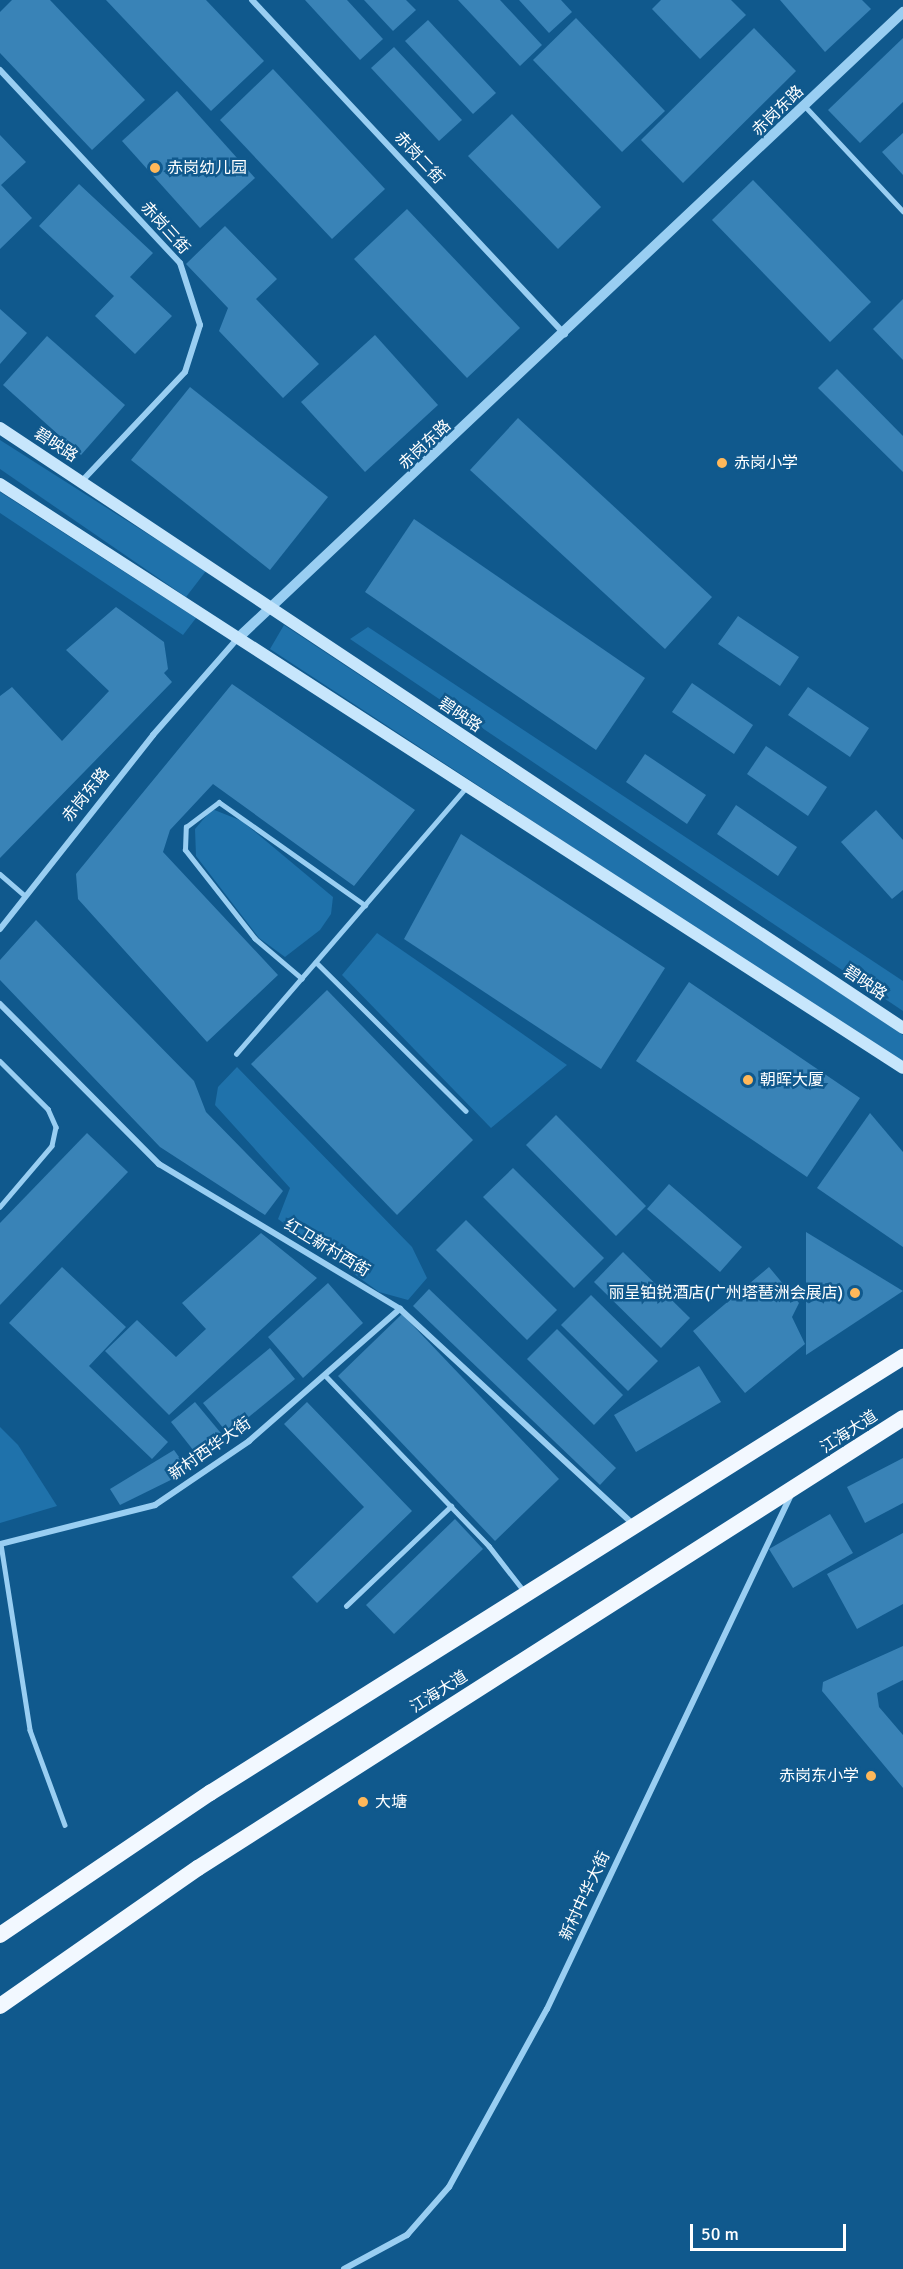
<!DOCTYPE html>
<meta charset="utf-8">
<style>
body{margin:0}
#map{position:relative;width:903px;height:2269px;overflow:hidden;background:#10598d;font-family:Signika,"Noto Sans SC",sans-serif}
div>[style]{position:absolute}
.green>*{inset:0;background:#1f72ab}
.building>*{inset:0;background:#3983b7}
.service>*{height:4.5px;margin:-2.25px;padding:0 2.25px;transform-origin:2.25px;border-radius:2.25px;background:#99cef2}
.minor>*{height:6px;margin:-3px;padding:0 3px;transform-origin:3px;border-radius:3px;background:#99cef2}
.tertiary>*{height:10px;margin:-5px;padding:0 5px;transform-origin:5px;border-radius:5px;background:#99cef2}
.secondary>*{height:12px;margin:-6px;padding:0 6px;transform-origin:6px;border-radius:6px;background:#c7e6fc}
.trunk>*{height:16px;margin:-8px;padding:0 8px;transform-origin:8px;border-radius:8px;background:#f2f8ff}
.dots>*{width:16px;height:16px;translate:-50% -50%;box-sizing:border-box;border:3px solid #10598d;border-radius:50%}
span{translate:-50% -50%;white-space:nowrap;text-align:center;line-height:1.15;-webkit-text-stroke:5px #10598d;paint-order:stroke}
.street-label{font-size:16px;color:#fff}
.poi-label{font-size:16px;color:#fff}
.left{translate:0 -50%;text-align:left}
.right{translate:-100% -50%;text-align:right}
.scale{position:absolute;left:690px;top:2224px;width:156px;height:27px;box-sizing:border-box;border:3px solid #fff;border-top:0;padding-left:8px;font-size:18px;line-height:21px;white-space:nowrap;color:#fff;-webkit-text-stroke:4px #10598d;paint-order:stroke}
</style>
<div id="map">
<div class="green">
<div style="clip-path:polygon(0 440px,206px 571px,186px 597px,0 469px)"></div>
<div style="clip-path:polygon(0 492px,196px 618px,183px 635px,0 513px)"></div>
<div style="clip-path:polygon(284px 625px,903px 1035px,903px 1064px,270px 649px)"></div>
<div style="clip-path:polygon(368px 627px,903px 981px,903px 1011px,350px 639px)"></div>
<div style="clip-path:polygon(212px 809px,242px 821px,333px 897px,331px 914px,320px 930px,285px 957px,259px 938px,196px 856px,195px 829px)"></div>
<div style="clip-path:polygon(377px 933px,448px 982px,567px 1065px,491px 1128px,342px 975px)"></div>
<div style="clip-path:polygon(237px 1067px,412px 1247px,427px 1278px,408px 1300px,379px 1292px,278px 1219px,290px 1188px,215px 1105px,218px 1087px)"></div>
<div style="clip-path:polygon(0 1427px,18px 1445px,57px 1506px,0 1523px)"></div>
</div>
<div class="building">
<div style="clip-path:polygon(12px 0,50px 0,145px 100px,92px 150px,0 53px,0 12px)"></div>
<div style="clip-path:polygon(106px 0,206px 0,264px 61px,211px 111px)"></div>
<div style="clip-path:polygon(305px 0,347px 0,383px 39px,360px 60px)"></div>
<div style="clip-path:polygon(364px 0,406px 0,416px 10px,393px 31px)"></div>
<div style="clip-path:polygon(458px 0,500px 0,542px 45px,520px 66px)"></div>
<div style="clip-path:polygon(519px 0,561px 0,572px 12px,549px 33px)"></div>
<div style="clip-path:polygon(661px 0,731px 0,746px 15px,700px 59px,652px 9px)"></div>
<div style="clip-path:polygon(780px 0,862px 0,871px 9px,825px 52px)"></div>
<div style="clip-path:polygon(576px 18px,665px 111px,622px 152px,533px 60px)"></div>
<div style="clip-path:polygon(428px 20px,496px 93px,473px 114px,405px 41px)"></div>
<div style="clip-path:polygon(754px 28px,796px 71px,683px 183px,641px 140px)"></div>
<div style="clip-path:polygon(903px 38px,903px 102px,860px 143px,828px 110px)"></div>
<div style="clip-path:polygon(394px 47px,462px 120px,439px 141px,371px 68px)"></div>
<div style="clip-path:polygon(273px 69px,385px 189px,332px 239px,220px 120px)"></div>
<div style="clip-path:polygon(177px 91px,255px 178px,200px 228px,122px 141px)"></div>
<div style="clip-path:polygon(512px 114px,601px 207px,558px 249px,468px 156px)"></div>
<div style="clip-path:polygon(903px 133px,903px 175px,882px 152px)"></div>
<div style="clip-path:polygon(0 135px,26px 162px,1px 185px,32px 218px,0 249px)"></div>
<div style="clip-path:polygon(753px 180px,871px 302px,830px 342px,712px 220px)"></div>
<div style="clip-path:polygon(79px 184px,153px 253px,130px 277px,172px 316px,135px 354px,95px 316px,114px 296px,39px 226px)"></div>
<div style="clip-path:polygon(407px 209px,520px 328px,467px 378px,354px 259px)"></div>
<div style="clip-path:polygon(225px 226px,277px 279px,256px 299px,319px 364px,283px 398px,219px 331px,228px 308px,186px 264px)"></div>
<div style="clip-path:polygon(903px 299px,903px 360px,873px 329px)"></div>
<div style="clip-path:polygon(0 309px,27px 333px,0 364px)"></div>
<div style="clip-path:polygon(375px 335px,438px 405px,365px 472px,301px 402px)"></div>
<div style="clip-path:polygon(47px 336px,125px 405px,81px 455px,3px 385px)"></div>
<div style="clip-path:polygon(837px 369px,903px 436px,903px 472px,818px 388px)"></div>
<div style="clip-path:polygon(190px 387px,328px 497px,270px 570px,131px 460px)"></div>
<div style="clip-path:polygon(518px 418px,712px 597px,665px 649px,470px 470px)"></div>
<div style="clip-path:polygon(414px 519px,645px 678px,596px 750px,365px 592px)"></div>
<div style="clip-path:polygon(116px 607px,164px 642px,168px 669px,164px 673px,172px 682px,0 858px,0 696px,12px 687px,62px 741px,109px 691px,66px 650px)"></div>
<div style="clip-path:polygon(738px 616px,799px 657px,780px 686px,718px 644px)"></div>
<div style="clip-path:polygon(692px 683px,753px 725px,734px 754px,672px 712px)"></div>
<div style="clip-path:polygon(232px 684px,415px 810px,354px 886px,213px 784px,170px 830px,163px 852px,278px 975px,207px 1042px,78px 899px,76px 874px)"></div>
<div style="clip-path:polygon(808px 687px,869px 728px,850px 757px,788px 715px)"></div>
<div style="clip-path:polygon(766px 746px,827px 787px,808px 816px,747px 774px)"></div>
<div style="clip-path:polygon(645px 754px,706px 795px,687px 824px,626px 782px)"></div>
<div style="clip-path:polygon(736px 805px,797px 847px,778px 876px,717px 834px)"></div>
<div style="clip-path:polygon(876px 810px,903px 840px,903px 890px,892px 899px,841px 842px)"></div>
<div style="clip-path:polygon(461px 834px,665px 968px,601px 1069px,404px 939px)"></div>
<div style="clip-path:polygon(36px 920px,194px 1081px,206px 1112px,283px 1191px,265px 1215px,160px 1147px,0 980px,0 960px)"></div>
<div style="clip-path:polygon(689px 982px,860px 1098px,807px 1177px,636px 1061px)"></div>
<div style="clip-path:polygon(327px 990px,473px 1140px,397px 1215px,251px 1064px)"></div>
<div style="clip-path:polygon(870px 1113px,903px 1152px,903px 1247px,817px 1188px)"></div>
<div style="clip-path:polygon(556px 1115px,646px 1206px,616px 1236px,526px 1145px)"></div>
<div style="clip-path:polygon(87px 1133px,128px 1172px,0 1305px,0 1223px)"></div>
<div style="clip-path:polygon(513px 1168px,604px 1258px,574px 1288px,483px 1197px)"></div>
<div style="clip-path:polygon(669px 1184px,742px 1247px,720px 1272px,647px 1209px)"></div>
<div style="clip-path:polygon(466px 1220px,557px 1310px,527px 1340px,436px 1250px)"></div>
<div style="clip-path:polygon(806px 1232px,903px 1291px,806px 1355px)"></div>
<div style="clip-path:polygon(261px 1233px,317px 1278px,169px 1415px,105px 1351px,137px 1320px,176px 1357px,206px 1329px,182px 1303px)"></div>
<div style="clip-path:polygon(623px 1252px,690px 1318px,661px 1348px,594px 1282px)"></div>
<div style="clip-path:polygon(62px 1267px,126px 1327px,89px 1366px,168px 1442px,152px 1459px,9px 1323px)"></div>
<div style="clip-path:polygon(769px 1267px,799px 1303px,792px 1317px,805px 1344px,745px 1393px,693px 1331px)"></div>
<div style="clip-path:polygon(328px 1283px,363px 1323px,303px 1378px,268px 1337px)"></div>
<div style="clip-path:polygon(429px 1289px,616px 1468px,600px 1485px,413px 1306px)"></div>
<div style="clip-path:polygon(591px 1295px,658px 1361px,628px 1391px,561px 1325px)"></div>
<div style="clip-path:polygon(402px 1314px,559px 1479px,495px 1541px,338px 1376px)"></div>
<div style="clip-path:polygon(557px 1329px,623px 1395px,594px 1425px,527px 1359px)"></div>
<div style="clip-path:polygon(270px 1348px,295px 1379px,228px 1434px,203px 1403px)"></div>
<div style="clip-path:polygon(699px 1366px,721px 1402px,636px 1452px,614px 1415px)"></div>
<div style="clip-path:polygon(195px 1402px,225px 1438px,201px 1460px,171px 1422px)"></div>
<div style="clip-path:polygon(307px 1402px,412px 1511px,317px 1603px,292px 1577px,364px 1507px,284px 1424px)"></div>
<div style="clip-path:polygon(174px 1450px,189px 1471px,120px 1505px,110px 1489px)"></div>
<div style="clip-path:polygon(903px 1458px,903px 1503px,865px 1523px,847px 1487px)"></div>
<div style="clip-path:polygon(830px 1514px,853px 1553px,793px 1588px,769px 1549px)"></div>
<div style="clip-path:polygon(455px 1519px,483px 1549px,394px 1634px,366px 1605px)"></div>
<div style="clip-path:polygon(903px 1533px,903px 1604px,857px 1629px,827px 1574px)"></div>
<div style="clip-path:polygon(903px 1646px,903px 1680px,877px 1693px,879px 1707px,903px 1735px,903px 1788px,822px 1691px,823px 1682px)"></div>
</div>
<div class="service">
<div style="left:805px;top:106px;width:144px;rotate:47deg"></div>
<div style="left:0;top:874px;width:33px;rotate:41deg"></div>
<div style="left:316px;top:962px;width:211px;rotate:44.8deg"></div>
<div style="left:302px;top:979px;width:62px;rotate:-139.6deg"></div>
<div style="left:255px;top:939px;width:113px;rotate:-128.2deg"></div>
<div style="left:185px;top:850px;width:23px;rotate:-88deg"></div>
<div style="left:186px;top:827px;width:41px;rotate:-37.1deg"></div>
<div style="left:219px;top:802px;width:179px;rotate:35.2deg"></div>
<div style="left:236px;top:1054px;width:352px;rotate:-49.2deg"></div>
<div style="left:0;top:1061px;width:68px;rotate:45deg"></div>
<div style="left:48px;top:1109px;width:20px;rotate:66deg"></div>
<div style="left:56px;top:1127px;width:19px;rotate:102deg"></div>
<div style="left:52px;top:1146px;width:80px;rotate:130.4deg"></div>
<div style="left:325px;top:1375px;width:237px;rotate:46.2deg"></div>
<div style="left:489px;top:1546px;width:57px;rotate:52.1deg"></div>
<div style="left:1px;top:1544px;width:188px;rotate:81.1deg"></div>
<div style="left:30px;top:1730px;width:101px;rotate:69.8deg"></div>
<div style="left:346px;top:1606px;width:145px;rotate:-43.6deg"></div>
</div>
<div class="minor">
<div style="left:252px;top:0;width:458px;rotate:46.9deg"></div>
<div style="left:0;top:70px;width:264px;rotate:47deg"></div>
<div style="left:180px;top:263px;width:65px;rotate:72.1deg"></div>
<div style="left:200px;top:325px;width:49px;rotate:107.7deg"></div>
<div style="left:185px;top:372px;width:151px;rotate:133.4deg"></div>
<div style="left:0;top:929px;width:247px;rotate:-51.7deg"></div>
<div style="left:153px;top:735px;width:128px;rotate:-48.8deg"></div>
<div style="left:0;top:1004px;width:226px;rotate:45.2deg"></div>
<div style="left:159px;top:1164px;width:281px;rotate:31deg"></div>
<div style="left:400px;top:1309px;width:317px;rotate:42.7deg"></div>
<div style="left:0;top:1544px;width:160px;rotate:-14.1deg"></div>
<div style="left:155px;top:1505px;width:114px;rotate:-34.2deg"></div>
<div style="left:249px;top:1441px;width:201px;rotate:-41.2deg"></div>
<div style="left:344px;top:2269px;width:72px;rotate:-28.4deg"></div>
<div style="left:407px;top:2235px;width:64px;rotate:-48.8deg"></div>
<div style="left:449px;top:2187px;width:203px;rotate:-61.2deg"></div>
<div style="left:547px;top:2009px;width:569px;rotate:-64.61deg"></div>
</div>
<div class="tertiary">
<div style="left:237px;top:639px;width:915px;rotate:-43.27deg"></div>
</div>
<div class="secondary">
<div style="left:0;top:428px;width:1084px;rotate:33.6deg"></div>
<div style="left:0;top:484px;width:1075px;rotate:32.89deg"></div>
</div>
<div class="trunk">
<div style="left:0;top:1935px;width:254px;rotate:-34.1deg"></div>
<div style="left:210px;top:1793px;width:819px;rotate:-32.18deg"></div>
<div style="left:0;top:2006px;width:241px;rotate:-34.9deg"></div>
<div style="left:198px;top:1868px;width:836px;rotate:-32.55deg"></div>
</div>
<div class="dots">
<div style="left:155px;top:168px;background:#ffb85a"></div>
<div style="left:722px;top:463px;background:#ffb85a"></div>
<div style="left:748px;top:1080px;background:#ffb85a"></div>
<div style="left:855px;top:1293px;background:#ffb85a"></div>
<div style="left:871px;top:1776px;background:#ffb85a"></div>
<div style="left:363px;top:1802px;background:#ffb85a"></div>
</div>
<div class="street-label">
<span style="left:778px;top:111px;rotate:-44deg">赤岗东路</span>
<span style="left:419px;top:158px;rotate:47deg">赤岗二街</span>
<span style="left:165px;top:228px;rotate:48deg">赤岗三街</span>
<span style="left:56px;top:445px;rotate:33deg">碧映路</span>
<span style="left:425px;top:445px;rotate:-43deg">赤岗东路</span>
<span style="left:460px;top:715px;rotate:34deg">碧映路</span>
<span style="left:86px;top:795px;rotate:-51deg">赤岗东路</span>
<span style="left:865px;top:983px;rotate:34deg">碧映路</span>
<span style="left:327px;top:1248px;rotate:31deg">红卫新村西街</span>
<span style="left:849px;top:1432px;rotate:-33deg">江海大道</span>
<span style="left:210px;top:1449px;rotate:-35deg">新村西华大街</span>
<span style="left:439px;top:1692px;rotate:-32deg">江海大道</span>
<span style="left:585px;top:1896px;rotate:-65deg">新村中华大街</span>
</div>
<div class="poi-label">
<span class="left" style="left:167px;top:168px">赤岗幼儿园</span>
<span class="left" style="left:734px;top:463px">赤岗小学</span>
<span class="left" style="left:760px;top:1080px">朝晖大厦</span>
<span class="right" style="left:843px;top:1293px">丽呈铂锐酒店(广州塔琶洲会展店)</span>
<span class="right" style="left:859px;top:1776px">赤岗东小学</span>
<span class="left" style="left:375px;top:1802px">大塘</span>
</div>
<div class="scale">50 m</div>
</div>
